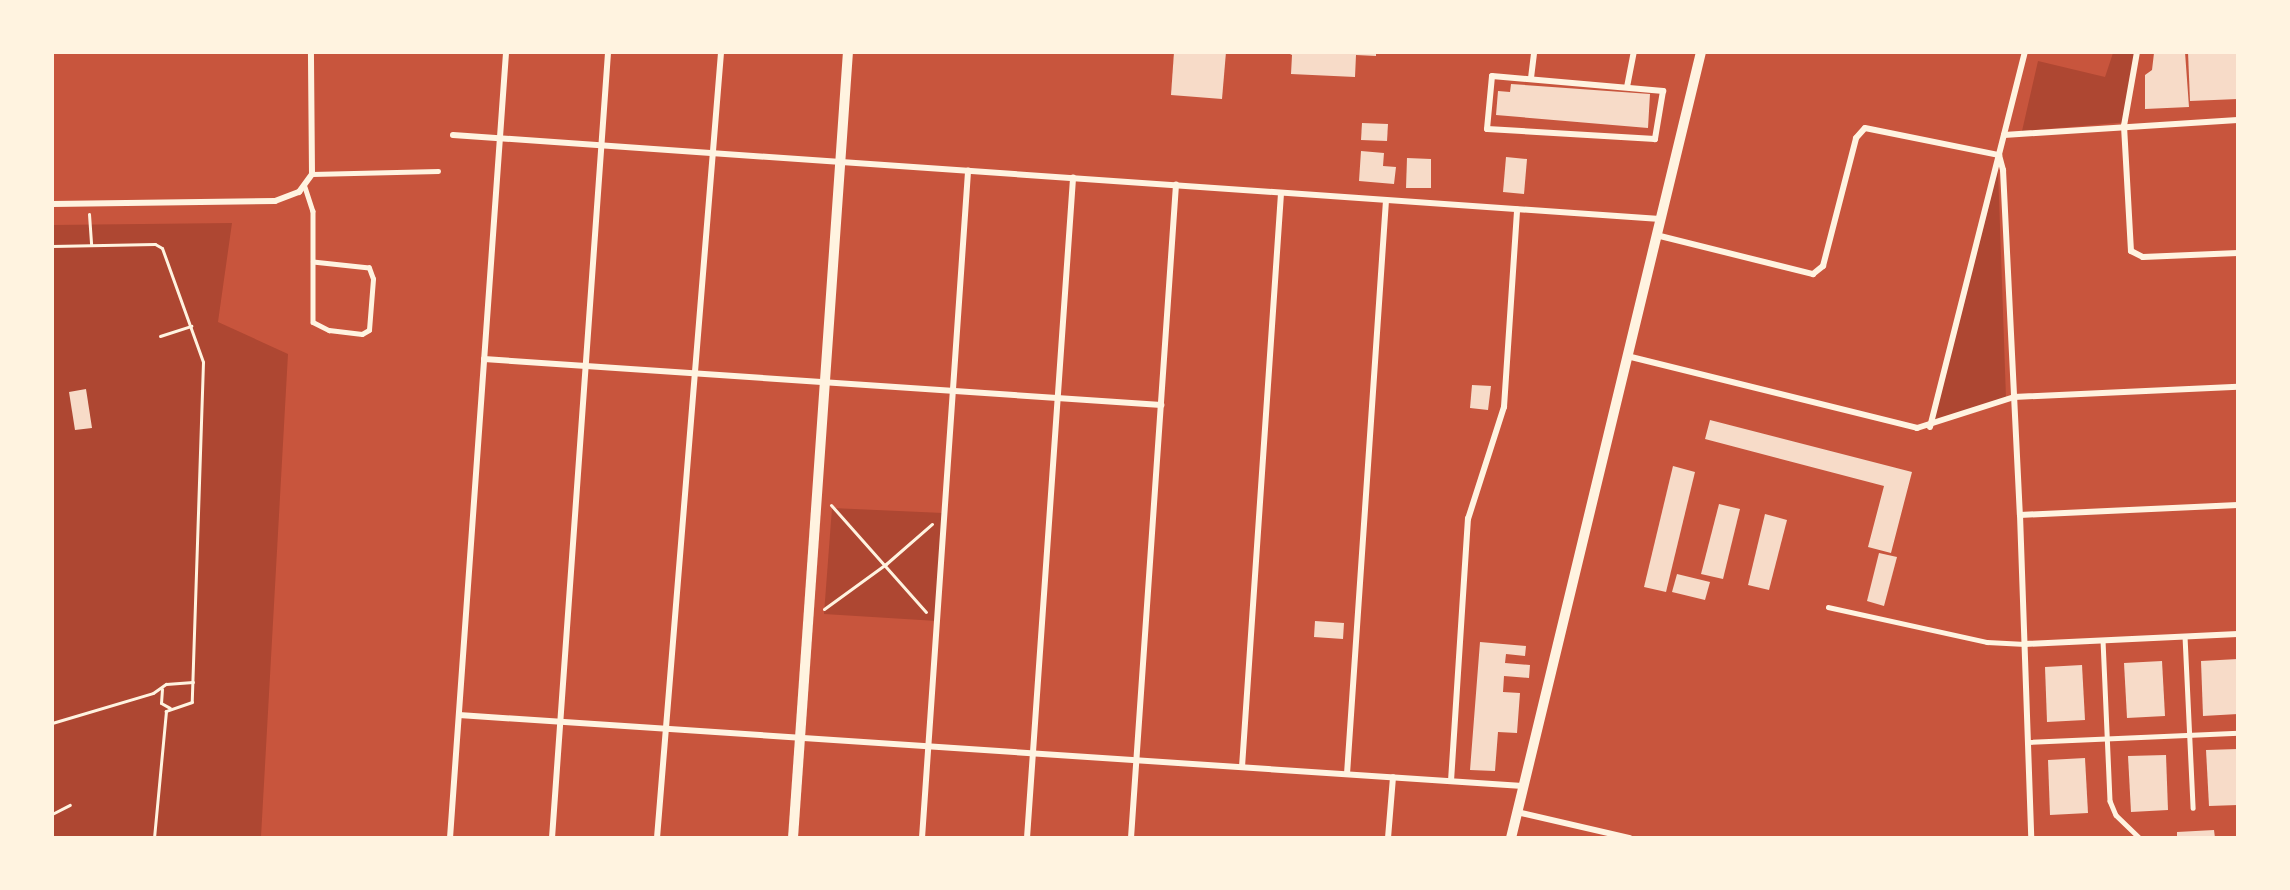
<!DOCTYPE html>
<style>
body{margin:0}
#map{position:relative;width:2290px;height:890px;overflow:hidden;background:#c8553d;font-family:Cabin,sans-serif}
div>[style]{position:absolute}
.green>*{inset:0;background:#ae4732}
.building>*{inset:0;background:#f7dbc8}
.path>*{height:3px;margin:-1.5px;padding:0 1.5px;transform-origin:1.5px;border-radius:1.5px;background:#fff3e0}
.service>*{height:4.5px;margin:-2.25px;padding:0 2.25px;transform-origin:2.25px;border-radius:2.25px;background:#fff3e0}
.minor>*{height:6px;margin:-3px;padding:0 3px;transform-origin:3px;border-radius:3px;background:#fff3e0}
.tertiary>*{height:10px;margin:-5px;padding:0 5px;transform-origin:5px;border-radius:5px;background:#fff3e0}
span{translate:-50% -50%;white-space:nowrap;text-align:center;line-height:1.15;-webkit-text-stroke:4.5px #fff3e0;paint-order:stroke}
.frame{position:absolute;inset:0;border:54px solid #fff3e0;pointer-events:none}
</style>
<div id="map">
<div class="green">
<div style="clip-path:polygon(2113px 53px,2136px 53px,2128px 122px,2022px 131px,2038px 61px,2105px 77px)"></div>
<div style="clip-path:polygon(1998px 170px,2006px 398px,1934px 421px)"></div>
<div style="clip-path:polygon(232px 223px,218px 322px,288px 354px,261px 837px,53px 837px,52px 225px)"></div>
<div style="clip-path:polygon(832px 508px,943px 513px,937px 621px,824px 614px)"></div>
</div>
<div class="building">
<div style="clip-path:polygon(1174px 52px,1226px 52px,1222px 99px,1171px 95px)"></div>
<div style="clip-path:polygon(1286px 52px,1376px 52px,1376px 56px,1356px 55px,1355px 77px,1291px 74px,1292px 55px)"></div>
<div style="clip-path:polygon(2185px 52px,2189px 107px,2145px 109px,2145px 75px,2152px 70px,2154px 53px)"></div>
<div style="clip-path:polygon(2188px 52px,2238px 52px,2238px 99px,2190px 101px)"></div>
<div style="clip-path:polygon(1511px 84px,1650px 94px,1648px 128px,1496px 115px,1498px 91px,1510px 92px)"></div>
<div style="clip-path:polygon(1362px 123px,1388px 124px,1387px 141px,1361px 140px)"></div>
<div style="clip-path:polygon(1361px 151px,1384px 153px,1383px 166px,1396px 167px,1394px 184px,1359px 181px)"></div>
<div style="clip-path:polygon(1506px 157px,1527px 159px,1524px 194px,1503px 192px)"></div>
<div style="clip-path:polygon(1407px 158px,1431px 159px,1431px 188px,1406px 188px)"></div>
<div style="clip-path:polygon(1472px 385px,1491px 386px,1488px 410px,1470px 408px)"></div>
<div style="clip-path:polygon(86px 389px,92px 428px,75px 430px,69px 392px)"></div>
<div style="clip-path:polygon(1710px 420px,1912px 472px,1891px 553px,1868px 547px,1884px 486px,1705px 439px)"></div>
<div style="clip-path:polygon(1673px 466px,1695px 472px,1666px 592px,1644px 587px)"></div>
<div style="clip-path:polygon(1719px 504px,1740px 509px,1723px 579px,1701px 574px)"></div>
<div style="clip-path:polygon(1765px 514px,1787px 520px,1769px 590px,1748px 585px)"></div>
<div style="clip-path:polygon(1879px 553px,1897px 557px,1884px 606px,1867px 601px)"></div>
<div style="clip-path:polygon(1677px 574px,1710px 582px,1705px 600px,1672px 592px)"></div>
<div style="clip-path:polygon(1315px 621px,1344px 623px,1343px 639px,1314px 637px)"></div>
<div style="clip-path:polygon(1480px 642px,1526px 646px,1525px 656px,1506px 654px,1505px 663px,1530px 665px,1529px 678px,1504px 676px,1503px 692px,1520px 693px,1517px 733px,1498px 732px,1495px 771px,1470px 770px)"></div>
<div style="clip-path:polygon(2238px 659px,2238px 714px,2203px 716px,2201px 661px)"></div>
<div style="clip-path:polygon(2162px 661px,2165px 716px,2127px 718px,2124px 663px)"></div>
<div style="clip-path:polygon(2082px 665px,2085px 720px,2047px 722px,2045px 667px)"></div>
<div style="clip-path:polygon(2238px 749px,2238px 805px,2209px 806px,2206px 750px)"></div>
<div style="clip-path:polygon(2166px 755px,2168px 810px,2131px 812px,2128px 756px)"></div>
<div style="clip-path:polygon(2085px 758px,2088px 813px,2050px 815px,2048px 760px)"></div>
<div style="clip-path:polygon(2214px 830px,2215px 838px,2177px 838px,2177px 832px)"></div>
</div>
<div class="path">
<div style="left:89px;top:214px;width:31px;rotate:86deg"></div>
<div style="left:52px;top:246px;width:103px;rotate:-1.1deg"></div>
<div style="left:155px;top:244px;width:8px;rotate:30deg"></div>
<div style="left:162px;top:248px;width:121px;rotate:70.2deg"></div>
<div style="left:203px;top:362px;width:340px;rotate:91.9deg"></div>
<div style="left:192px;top:702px;width:28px;rotate:161deg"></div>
<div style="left:166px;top:711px;width:128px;rotate:95.4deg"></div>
<div style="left:160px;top:336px;width:33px;rotate:-18deg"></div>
<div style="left:831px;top:505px;width:143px;rotate:48.4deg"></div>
<div style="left:824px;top:609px;width:77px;rotate:-36deg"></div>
<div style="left:886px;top:564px;width:61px;rotate:-41deg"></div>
<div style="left:162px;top:689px;width:14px;rotate:94deg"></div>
<div style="left:161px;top:703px;width:10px;rotate:29deg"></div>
<div style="left:52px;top:723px;width:105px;rotate:-16.5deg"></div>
<div style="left:153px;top:693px;width:16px;rotate:-35deg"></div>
<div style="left:166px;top:684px;width:27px;rotate:-4deg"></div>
<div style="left:52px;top:814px;width:20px;rotate:-27deg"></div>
</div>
<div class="service">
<div style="left:312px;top:174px;width:126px;rotate:-1.4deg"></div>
<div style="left:305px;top:187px;width:25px;rotate:72deg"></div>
<div style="left:313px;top:211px;width:111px;rotate:90deg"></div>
<div style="left:313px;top:322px;width:18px;rotate:27deg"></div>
<div style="left:329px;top:330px;width:33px;rotate:7deg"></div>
<div style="left:362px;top:334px;width:8px;rotate:-30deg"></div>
<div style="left:369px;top:330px;width:51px;rotate:-85.5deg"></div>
<div style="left:373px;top:279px;width:12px;rotate:-110deg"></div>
<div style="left:369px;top:268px;width:56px;rotate:-173.9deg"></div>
<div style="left:1828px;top:607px;width:163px;rotate:12.4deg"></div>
<div style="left:1987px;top:642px;width:38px;rotate:3deg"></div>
<div style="left:2185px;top:636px;width:172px;rotate:87.3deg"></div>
<div style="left:2103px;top:640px;width:161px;rotate:87.5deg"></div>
<div style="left:2110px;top:801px;width:15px;rotate:67deg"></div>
<div style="left:2116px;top:815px;width:33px;rotate:44deg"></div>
<div style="left:2028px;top:742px;width:210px;rotate:-2.5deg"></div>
</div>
<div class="minor">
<div style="left:2137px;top:52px;width:75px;rotate:100deg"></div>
<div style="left:2124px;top:126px;width:125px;rotate:86.8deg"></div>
<div style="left:2131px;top:251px;width:13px;rotate:27deg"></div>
<div style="left:2143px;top:257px;width:95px;rotate:-2.4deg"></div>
<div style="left:1492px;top:76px;width:172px;rotate:5deg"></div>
<div style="left:1663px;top:91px;width:49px;rotate:99.5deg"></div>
<div style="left:1655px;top:139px;width:168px;rotate:-176.6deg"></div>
<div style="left:1487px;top:129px;width:53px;rotate:-84.6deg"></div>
<div style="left:1531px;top:78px;width:26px;rotate:-83deg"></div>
<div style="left:1627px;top:87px;width:36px;rotate:-79deg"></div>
<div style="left:453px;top:135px;width:1210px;rotate:3.98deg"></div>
<div style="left:2004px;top:135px;width:234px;rotate:-3.7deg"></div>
<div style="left:52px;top:204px;width:223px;rotate:-0.8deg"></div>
<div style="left:275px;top:201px;width:26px;rotate:-21deg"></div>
<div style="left:299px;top:192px;width:22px;rotate:-54deg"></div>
<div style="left:312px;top:174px;width:122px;rotate:-90.5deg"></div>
<div style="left:1656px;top:235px;width:162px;rotate:14deg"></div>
<div style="left:1813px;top:274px;width:13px;rotate:-39deg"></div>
<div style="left:1823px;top:266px;width:132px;rotate:-75.5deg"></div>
<div style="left:1856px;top:138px;width:13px;rotate:-48deg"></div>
<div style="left:1865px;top:128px;width:137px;rotate:11.4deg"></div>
<div style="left:1999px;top:155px;width:16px;rotate:75deg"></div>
<div style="left:2003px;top:170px;width:345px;rotate:87.2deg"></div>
<div style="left:2020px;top:515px;width:323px;rotate:88deg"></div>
<div style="left:1627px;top:356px;width:299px;rotate:13.9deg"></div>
<div style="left:1917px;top:428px;width:102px;rotate:-17.7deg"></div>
<div style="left:2014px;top:397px;width:224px;rotate:-2.6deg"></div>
<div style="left:484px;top:359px;width:679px;rotate:3.89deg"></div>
<div style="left:1930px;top:427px;width:387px;rotate:-75.8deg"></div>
<div style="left:2020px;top:515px;width:218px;rotate:-2.6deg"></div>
<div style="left:2025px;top:644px;width:213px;rotate:-2.7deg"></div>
<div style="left:459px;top:715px;width:1066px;rotate:3.82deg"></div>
<div style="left:1242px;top:767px;width:575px;rotate:-86.11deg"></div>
<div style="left:1347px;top:774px;width:575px;rotate:-86.11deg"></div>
<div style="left:1451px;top:781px;width:263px;rotate:-86.3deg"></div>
<div style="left:1468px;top:519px;width:118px;rotate:-72.2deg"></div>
<div style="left:1504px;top:407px;width:198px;rotate:-86.2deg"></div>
<div style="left:1517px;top:812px;width:116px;rotate:13deg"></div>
<div style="left:450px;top:838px;width:788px;rotate:-85.92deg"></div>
<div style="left:552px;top:838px;width:788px;rotate:-85.92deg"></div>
<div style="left:657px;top:838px;width:789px;rotate:-85.34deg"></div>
<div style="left:922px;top:838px;width:669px;rotate:-86.05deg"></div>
<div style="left:1027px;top:838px;width:662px;rotate:-86.01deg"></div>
<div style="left:1131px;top:838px;width:655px;rotate:-86.06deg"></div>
<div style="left:1388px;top:838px;width:61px;rotate:-85.3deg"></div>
</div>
<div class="tertiary">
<div style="left:793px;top:838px;width:788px;rotate:-86deg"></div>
<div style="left:1511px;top:838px;width:809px;rotate:-76.41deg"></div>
</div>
<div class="frame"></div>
</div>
